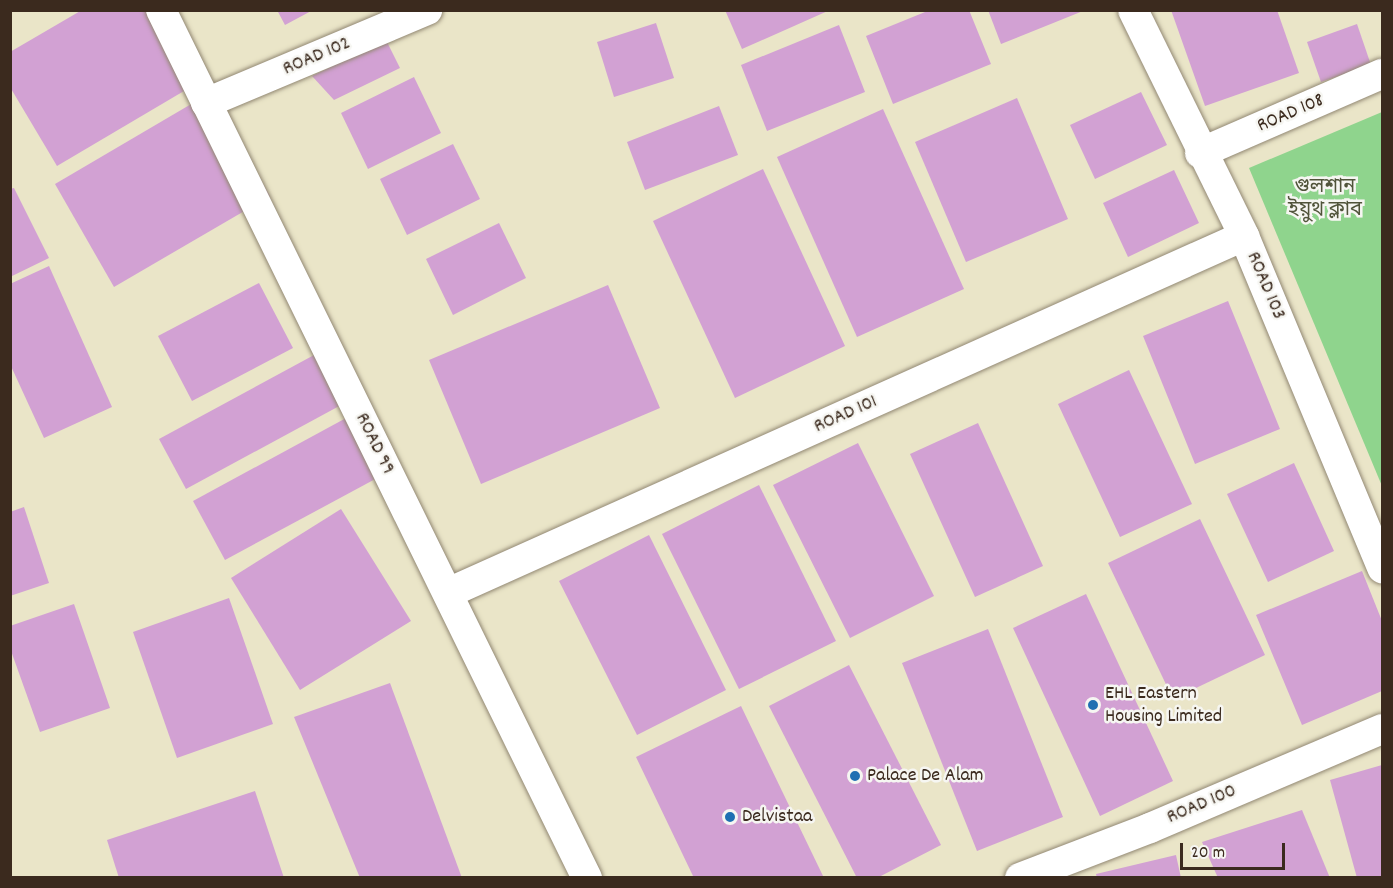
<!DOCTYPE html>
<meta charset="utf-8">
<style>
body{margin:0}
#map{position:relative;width:1393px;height:888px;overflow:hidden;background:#eae5c8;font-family:Dekko,"Noto Sans Bengali",sans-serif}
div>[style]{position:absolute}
.green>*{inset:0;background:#8fd48d}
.building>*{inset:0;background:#d2a1d3}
.roads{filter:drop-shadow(0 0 2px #928873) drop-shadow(0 0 2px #928873)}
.street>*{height:30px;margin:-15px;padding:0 15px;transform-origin:15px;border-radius:15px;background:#fff}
.dots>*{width:16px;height:16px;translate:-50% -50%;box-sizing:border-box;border:3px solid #f6f6f2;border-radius:50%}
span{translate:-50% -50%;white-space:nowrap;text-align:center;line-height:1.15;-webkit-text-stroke:5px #f6f6f2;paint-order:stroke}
.street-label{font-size:20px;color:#3b2a1e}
.park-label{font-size:20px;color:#50543a}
.poi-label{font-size:20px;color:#3b2a1e}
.left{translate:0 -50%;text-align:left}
.frame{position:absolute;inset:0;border:12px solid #3b2a1e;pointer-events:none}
.scale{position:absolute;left:1180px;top:843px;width:105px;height:27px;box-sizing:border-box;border:3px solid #3b2a1e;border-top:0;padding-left:8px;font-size:18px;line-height:21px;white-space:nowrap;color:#3b2a1e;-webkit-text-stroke:4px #f6f6f2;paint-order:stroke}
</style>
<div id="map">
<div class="green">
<div style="clip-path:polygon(1382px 112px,1382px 486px,1249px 168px)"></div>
</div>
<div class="building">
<div style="clip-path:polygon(82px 10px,167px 10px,206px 78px,57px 166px,10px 87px,10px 52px)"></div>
<div style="clip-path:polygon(277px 10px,313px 10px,285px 25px)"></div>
<div style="clip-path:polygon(725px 10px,830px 10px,742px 49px)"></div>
<div style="clip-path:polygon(930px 10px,969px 10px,991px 64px,893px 104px,866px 36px)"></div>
<div style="clip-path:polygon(988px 10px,1083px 10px,1083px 11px,1001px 44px)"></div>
<div style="clip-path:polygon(1171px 10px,1277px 10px,1299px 73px,1205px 106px)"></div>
<div style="clip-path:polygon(656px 23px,674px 78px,614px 97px,597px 42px)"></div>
<div style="clip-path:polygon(1357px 24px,1371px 65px,1321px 82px,1307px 42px)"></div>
<div style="clip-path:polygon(839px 25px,865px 92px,767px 131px,741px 65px)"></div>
<div style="clip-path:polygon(386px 40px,400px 68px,334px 100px,312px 76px)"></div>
<div style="clip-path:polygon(414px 77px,441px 133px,368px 169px,341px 113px)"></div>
<div style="clip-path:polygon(1141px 92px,1167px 145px,1095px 179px,1070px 125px)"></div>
<div style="clip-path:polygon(210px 93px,270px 196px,114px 287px,55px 184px)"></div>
<div style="clip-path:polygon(1017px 98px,1068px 219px,966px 262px,915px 142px)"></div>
<div style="clip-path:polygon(719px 106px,738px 155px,645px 190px,627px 142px)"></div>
<div style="clip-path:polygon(883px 109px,964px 289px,857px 337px,777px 157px)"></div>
<div style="clip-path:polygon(453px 144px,480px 199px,407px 235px,380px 179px)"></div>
<div style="clip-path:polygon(763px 169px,845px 346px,735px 398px,653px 221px)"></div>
<div style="clip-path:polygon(1174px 170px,1199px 223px,1128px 257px,1103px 203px)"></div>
<div style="clip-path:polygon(14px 188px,49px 258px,10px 277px,10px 189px)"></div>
<div style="clip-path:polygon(499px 223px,526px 278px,453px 315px,426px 259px)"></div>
<div style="clip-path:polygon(49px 266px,112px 407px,44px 438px,10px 364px,10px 284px)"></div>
<div style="clip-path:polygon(259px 283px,293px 348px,192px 401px,158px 336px)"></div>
<div style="clip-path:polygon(608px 285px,660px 408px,481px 484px,429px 360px)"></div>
<div style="clip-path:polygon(1228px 301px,1280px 429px,1195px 464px,1143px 336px)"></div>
<div style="clip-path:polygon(327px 348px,354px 398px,186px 489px,159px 439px)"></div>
<div style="clip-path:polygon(1129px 370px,1192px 504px,1120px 537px,1058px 404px)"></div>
<div style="clip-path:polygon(359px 411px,392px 470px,225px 560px,193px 501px)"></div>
<div style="clip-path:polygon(978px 423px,1043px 566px,975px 597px,910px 454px)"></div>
<div style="clip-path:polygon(858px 443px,934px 596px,850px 638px,773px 485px)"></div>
<div style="clip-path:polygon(1294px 463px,1334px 551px,1268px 582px,1227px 494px)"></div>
<div style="clip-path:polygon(759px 485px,836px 641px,739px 689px,662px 534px)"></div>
<div style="clip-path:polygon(24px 507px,49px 583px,10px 596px,10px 512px)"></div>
<div style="clip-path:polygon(341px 509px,411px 621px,300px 690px,231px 578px)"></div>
<div style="clip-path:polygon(1200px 519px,1265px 655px,1173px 699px,1108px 563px)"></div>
<div style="clip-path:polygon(649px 535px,726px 690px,637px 735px,559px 581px)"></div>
<div style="clip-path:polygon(1362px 571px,1382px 621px,1382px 691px,1302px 725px,1256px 615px)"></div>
<div style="clip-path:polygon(1086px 594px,1173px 781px,1100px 816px,1013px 628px)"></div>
<div style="clip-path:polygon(229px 598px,273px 724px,177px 758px,133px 632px)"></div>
<div style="clip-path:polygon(74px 604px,110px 708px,40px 732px,10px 648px,10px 626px)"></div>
<div style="clip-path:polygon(988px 629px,1063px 817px,977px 851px,902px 663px)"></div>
<div style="clip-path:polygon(849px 665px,941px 845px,877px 878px,857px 878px,769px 706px)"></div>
<div style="clip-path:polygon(390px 683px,462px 878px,360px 878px,294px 717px)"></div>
<div style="clip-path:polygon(741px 706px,824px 878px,694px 878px,636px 757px)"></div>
<div style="clip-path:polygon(1382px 765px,1382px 878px,1357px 878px,1330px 780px)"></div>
<div style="clip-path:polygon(255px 791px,284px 878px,119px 878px,107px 840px)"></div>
<div style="clip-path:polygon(1302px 810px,1330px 878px,1218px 878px,1202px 842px)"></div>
<div style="clip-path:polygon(1176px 855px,1181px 878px,1097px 878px,1096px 874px)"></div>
</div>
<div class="roads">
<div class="street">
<div style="left:161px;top:10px;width:967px;rotate:63.86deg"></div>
<div style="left:1133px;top:10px;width:252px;rotate:63.8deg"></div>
<div style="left:1244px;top:236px;width:360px;rotate:67.4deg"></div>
<div style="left:206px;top:103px;width:240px;rotate:-22.8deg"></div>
<div style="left:1200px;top:153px;width:198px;rotate:-23.5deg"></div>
<div style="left:448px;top:593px;width:872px;rotate:-24.16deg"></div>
<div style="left:1020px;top:878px;width:139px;rotate:-21deg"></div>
<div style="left:1150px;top:828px;width:252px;rotate:-23.1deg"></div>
</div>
</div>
<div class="dots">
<div style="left:1093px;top:705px;background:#1f6fb2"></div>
<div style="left:855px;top:776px;background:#1f6fb2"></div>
<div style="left:730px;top:817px;background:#1f6fb2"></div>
</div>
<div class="street-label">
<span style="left:317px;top:57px;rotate:-23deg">ROAD 102</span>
<span style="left:1291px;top:114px;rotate:-23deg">ROAD 108</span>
<span style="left:1265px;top:286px;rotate:67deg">ROAD 103</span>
<span style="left:846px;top:415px;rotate:-24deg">ROAD 101</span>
<span style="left:374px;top:444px;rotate:64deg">ROAD 99</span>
<span style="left:1202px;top:805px;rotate:-23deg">ROAD 100</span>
</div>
<div class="park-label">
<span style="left:1325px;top:200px">গুলশান<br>ইয়ুথ ক্লাব</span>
</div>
<div class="poi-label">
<span class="left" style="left:1105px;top:706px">EHL Eastern<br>Housing Limited</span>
<span class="left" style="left:867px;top:776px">Palace De Alam</span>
<span class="left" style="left:742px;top:817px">Delvistaa</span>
</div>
<div class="frame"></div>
<div class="scale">20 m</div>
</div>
